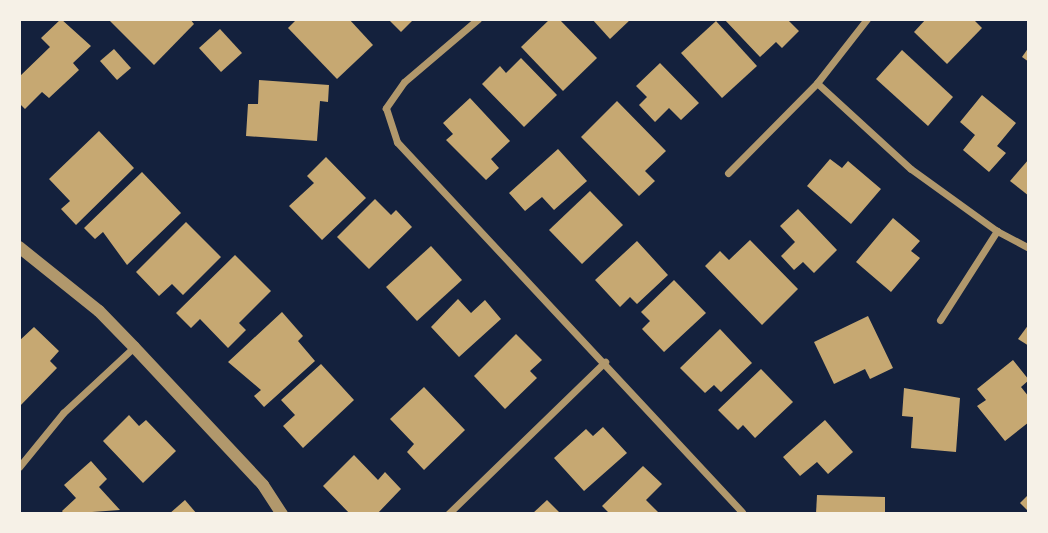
<!DOCTYPE html>
<style>
body{margin:0}
#map{position:relative;width:1048px;height:533px;overflow:hidden;background:#14213d;font-family:"Open Sans",sans-serif}
div>[style]{position:absolute}
.building>*{inset:0;background:#c6a872}
.minor>*{height:7px;margin:-3.5px;padding:0 3.5px;transform-origin:3.5px;border-radius:3.5px;background:#b1986c}
.tertiary>*{height:12px;margin:-6px;padding:0 6px;transform-origin:6px;border-radius:6px;background:#b1986c}
span{translate:-50% -50%;white-space:nowrap;text-align:center;line-height:1.15;-webkit-text-stroke:6px #f6f1e7;paint-order:stroke}
.frame{position:absolute;inset:0;border:21px solid #f6f1e7;pointer-events:none}
</style>
<div id="map">
<div class="building">
<div style="clip-path:polygon(61px 19px,91px 46px,73px 63px,79px 70px,49px 98px,42px 92px,25px 109px,19px 103px,19px 77px,50px 47px,41px 38px)"></div>
<div style="clip-path:polygon(108px 19px,190px 19px,194px 24px,154px 65px)"></div>
<div style="clip-path:polygon(297px 19px,349px 19px,373px 45px,337px 79px,288px 28px)"></div>
<div style="clip-path:polygon(388px 19px,414px 19px,401px 32px)"></div>
<div style="clip-path:polygon(550px 19px,559px 19px,597px 58px,563px 91px,521px 47px)"></div>
<div style="clip-path:polygon(592px 19px,631px 19px,610px 39px)"></div>
<div style="clip-path:polygon(724px 19px,787px 19px,799px 31px,782px 48px,776px 42px,760px 57px)"></div>
<div style="clip-path:polygon(926px 19px,973px 19px,982px 28px,947px 64px,914px 32px)"></div>
<div style="clip-path:polygon(716px 21px,757px 66px,722px 98px,681px 53px)"></div>
<div style="clip-path:polygon(220px 29px,242px 53px,221px 72px,199px 48px)"></div>
<div style="clip-path:polygon(1029px 47px,1029px 62px,1022px 57px)"></div>
<div style="clip-path:polygon(114px 49px,131px 68px,117px 80px,100px 61px)"></div>
<div style="clip-path:polygon(902px 50px,953px 97px,928px 126px,876px 79px)"></div>
<div style="clip-path:polygon(521px 58px,557px 95px,524px 127px,482px 84px,500px 66px,506px 73px)"></div>
<div style="clip-path:polygon(660px 63px,699px 103px,681px 120px,669px 108px,655px 122px,639px 105px,647px 97px,636px 86px)"></div>
<div style="clip-path:polygon(259px 80px,329px 85px,328px 102px,320px 101px,317px 141px,246px 136px,248px 104px,258px 104px)"></div>
<div style="clip-path:polygon(982px 95px,1016px 123px,997px 146px,1006px 153px,989px 172px,963px 150px,975px 135px,960px 122px)"></div>
<div style="clip-path:polygon(470px 98px,510px 141px,491px 159px,499px 168px,486px 180px,446px 140px,453px 134px,443px 123px)"></div>
<div style="clip-path:polygon(617px 101px,666px 151px,645px 171px,655px 181px,639px 196px,581px 137px)"></div>
<div style="clip-path:polygon(99px 131px,134px 168px,76px 225px,61px 209px,70px 201px,49px 179px)"></div>
<div style="clip-path:polygon(558px 149px,587px 181px,554px 210px,542px 197px,525px 211px,509px 193px)"></div>
<div style="clip-path:polygon(326px 157px,366px 198px,322px 240px,289px 206px,314px 183px,307px 176px)"></div>
<div style="clip-path:polygon(830px 159px,842px 168px,848px 161px,881px 189px,851px 224px,807px 186px)"></div>
<div style="clip-path:polygon(1029px 159px,1029px 196px,1010px 181px)"></div>
<div style="clip-path:polygon(142px 172px,181px 213px,127px 265px,103px 232px,95px 239px,84px 228px)"></div>
<div style="clip-path:polygon(590px 191px,623px 225px,582px 264px,549px 230px)"></div>
<div style="clip-path:polygon(375px 199px,391px 215px,396px 210px,412px 227px,369px 269px,337px 237px)"></div>
<div style="clip-path:polygon(798px 209px,837px 250px,814px 273px,803px 262px,794px 270px,781px 256px,795px 242px,780px 226px)"></div>
<div style="clip-path:polygon(893px 218px,920px 241px,911px 251px,920px 258px,891px 292px,856px 262px)"></div>
<div style="clip-path:polygon(186px 222px,221px 257px,183px 295px,172px 284px,159px 296px,136px 272px)"></div>
<div style="clip-path:polygon(750px 240px,798px 289px,762px 325px,705px 266px,720px 251px,729px 260px)"></div>
<div style="clip-path:polygon(637px 241px,668px 275px,637px 304px,630px 297px,620px 307px,595px 280px)"></div>
<div style="clip-path:polygon(431px 246px,462px 280px,417px 321px,386px 287px)"></div>
<div style="clip-path:polygon(235px 255px,271px 291px,239px 323px,246px 330px,228px 348px,200px 319px,191px 328px,176px 313px)"></div>
<div style="clip-path:polygon(674px 280px,706px 313px,664px 352px,642px 329px,650px 321px,641px 312px)"></div>
<div style="clip-path:polygon(458px 299px,471px 313px,485px 300px,501px 319px,459px 357px,431px 327px)"></div>
<div style="clip-path:polygon(282px 312px,303px 336px,298px 341px,315px 361px,264px 407px,254px 396px,261px 390px,228px 362px)"></div>
<div style="clip-path:polygon(868px 316px,893px 368px,870px 379px,865px 369px,834px 384px,814px 342px)"></div>
<div style="clip-path:polygon(1029px 324px,1029px 346px,1018px 339px)"></div>
<div style="clip-path:polygon(34px 327px,59px 351px,50px 361px,57px 368px,19px 407px,19px 341px)"></div>
<div style="clip-path:polygon(720px 329px,752px 363px,721px 392px,714px 385px,705px 393px,680px 368px)"></div>
<div style="clip-path:polygon(516px 334px,542px 360px,530px 371px,537px 378px,505px 409px,474px 376px)"></div>
<div style="clip-path:polygon(1013px 360px,1029px 380px,1021px 387px,1029px 397px,1029px 422px,1005px 441px,977px 406px,986px 400px,977px 389px)"></div>
<div style="clip-path:polygon(321px 364px,354px 400px,303px 448px,283px 426px,295px 415px,281px 400px)"></div>
<div style="clip-path:polygon(761px 369px,793px 402px,755px 438px,743px 425px,738px 430px,718px 410px)"></div>
<div style="clip-path:polygon(424px 387px,465px 430px,424px 470px,407px 452px,414px 444px,390px 419px)"></div>
<div style="clip-path:polygon(904px 388px,960px 398px,956px 452px,911px 448px,913px 417px,902px 416px)"></div>
<div style="clip-path:polygon(129px 415px,139px 426px,146px 420px,176px 451px,143px 483px,103px 441px)"></div>
<div style="clip-path:polygon(825px 420px,853px 452px,828px 474px,817px 462px,800px 476px,783px 457px)"></div>
<div style="clip-path:polygon(603px 427px,627px 453px,584px 491px,554px 458px,586px 429px,593px 436px)"></div>
<div style="clip-path:polygon(354px 455px,378px 480px,385px 472px,401px 489px,377px 514px,350px 514px,323px 486px)"></div>
<div style="clip-path:polygon(91px 461px,107px 479px,99px 487px,120px 510px,64px 514px,62px 511px,76px 498px,64px 485px)"></div>
<div style="clip-path:polygon(643px 466px,662px 484px,646px 500px,658px 512px,610px 514px,602px 506px)"></div>
<div style="clip-path:polygon(1029px 494px,1029px 512px,1020px 503px)"></div>
<div style="clip-path:polygon(817px 495px,885px 497px,885px 514px,816px 514px)"></div>
<div style="clip-path:polygon(185px 500px,197px 514px,169px 514px)"></div>
<div style="clip-path:polygon(547px 500px,561px 514px,532px 514px)"></div>
</div>
<div class="minor">
<div style="left:478px;top:19px;width:97px;rotate:139.6deg"></div>
<div style="left:404px;top:82px;width:32px;rotate:125deg"></div>
<div style="left:386px;top:108px;width:36px;rotate:72deg"></div>
<div style="left:397px;top:142px;width:506px;rotate:47deg"></div>
<div style="left:817px;top:83px;width:127px;rotate:42.5deg"></div>
<div style="left:911px;top:169px;width:106px;rotate:35.8deg"></div>
<div style="left:997px;top:231px;width:36px;rotate:28deg"></div>
<div style="left:728px;top:173px;width:127px;rotate:-45.3deg"></div>
<div style="left:817px;top:83px;width:81px;rotate:-52deg"></div>
<div style="left:940px;top:320px;width:106px;rotate:-57.4deg"></div>
<div style="left:19px;top:467px;width:70px;rotate:-50.8deg"></div>
<div style="left:63px;top:413px;width:97px;rotate:-42.9deg"></div>
<div style="left:448px;top:514px;width:219px;rotate:-44.1deg"></div>
</div>
<div class="tertiary">
<div style="left:19px;top:247px;width:102px;rotate:38.7deg"></div>
<div style="left:99px;top:311px;width:50px;rotate:45.8deg"></div>
<div style="left:134px;top:347px;width:189px;rotate:46.9deg"></div>
<div style="left:263px;top:485px;width:35px;rotate:57deg"></div>
</div>
<div class="frame"></div>
</div>
